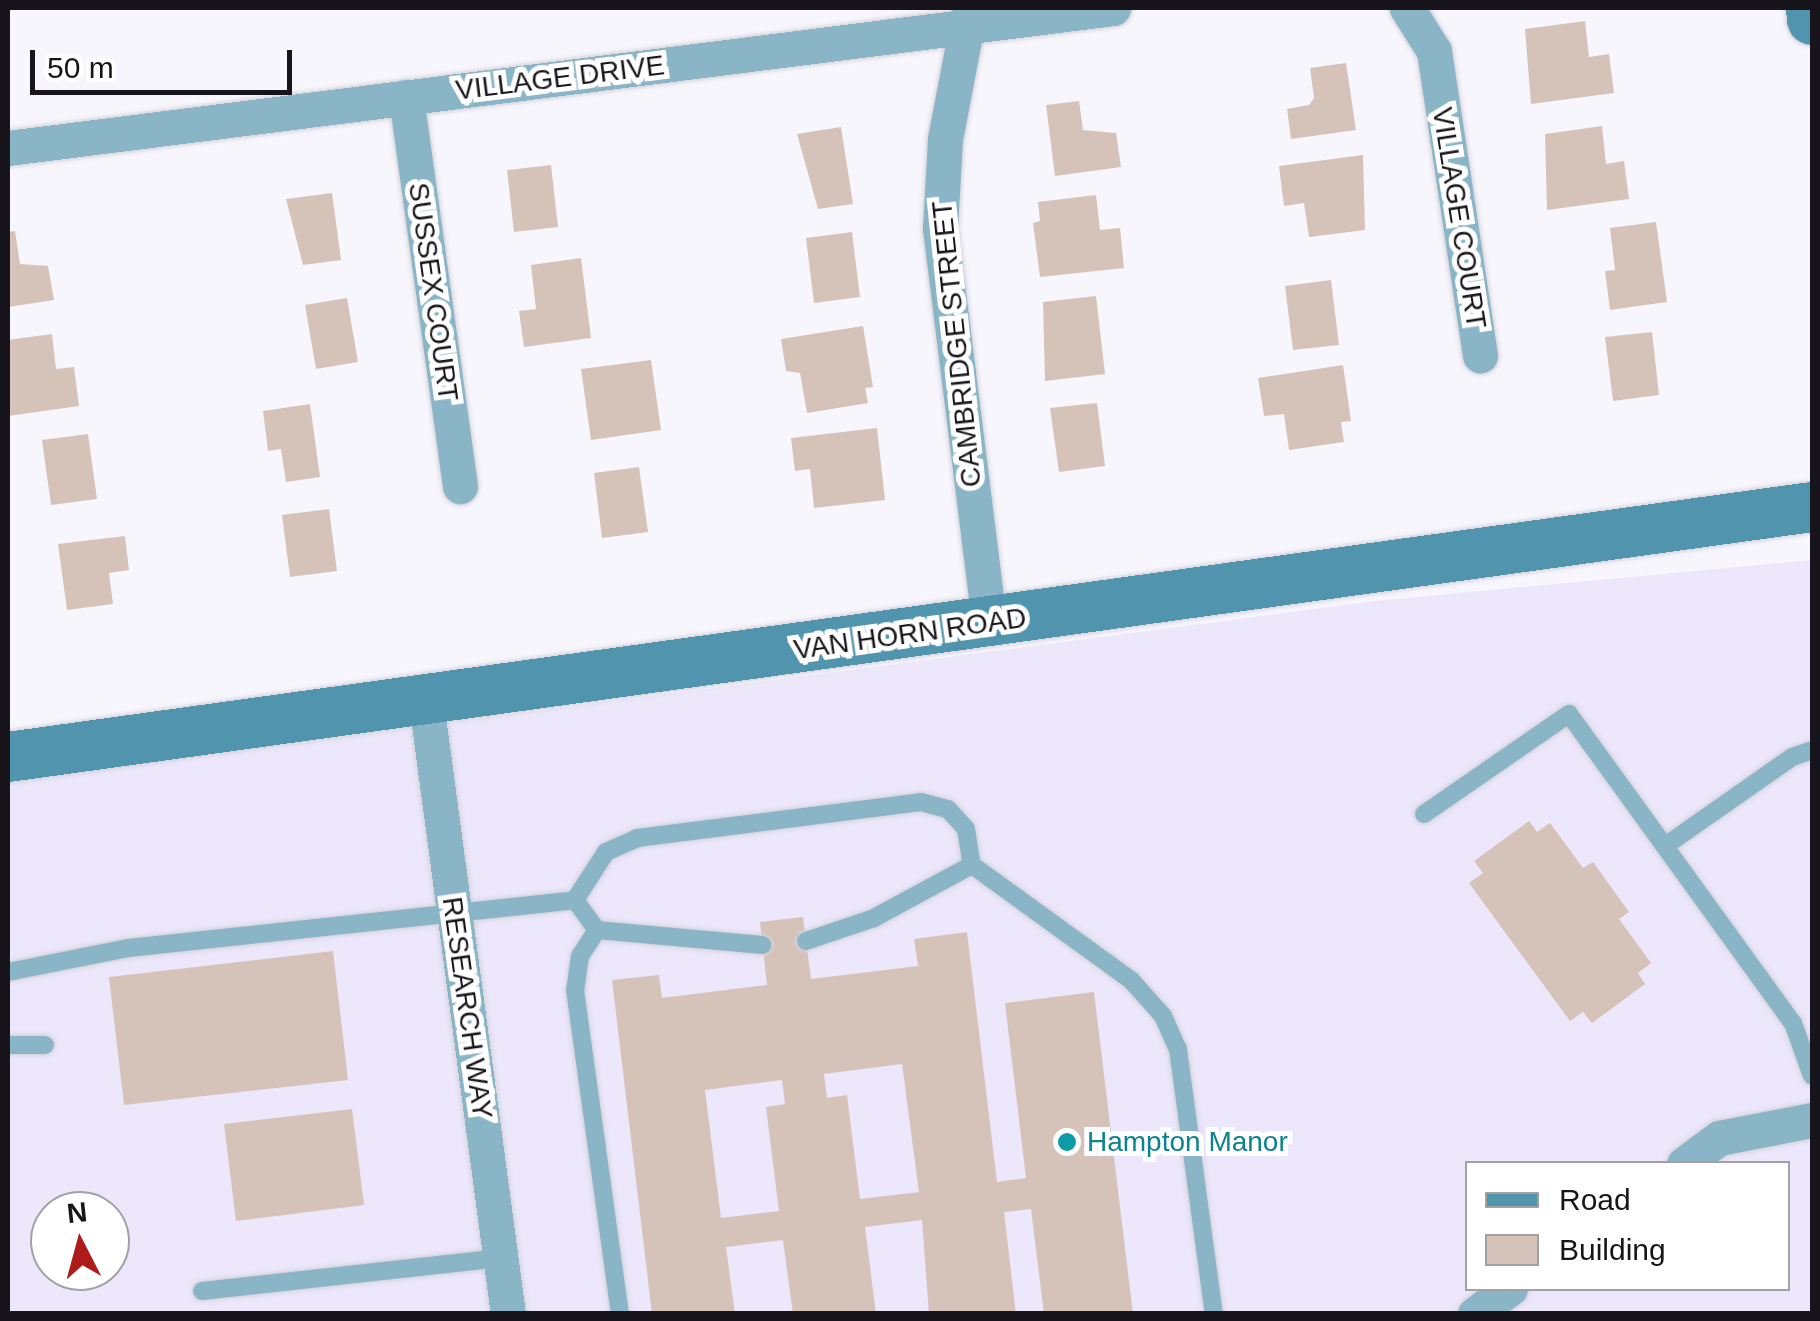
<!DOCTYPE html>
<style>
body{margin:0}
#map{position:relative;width:1820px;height:1321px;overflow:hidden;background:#f8f6fd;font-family:Arial,sans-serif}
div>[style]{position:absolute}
.built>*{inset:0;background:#ece7fb}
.building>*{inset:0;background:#d5c3ba}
.roads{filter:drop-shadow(0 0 2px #d4d2d9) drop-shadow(0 0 2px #d4d2d9)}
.lane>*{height:18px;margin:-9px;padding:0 9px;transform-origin:9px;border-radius:9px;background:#8ab5c7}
.street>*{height:35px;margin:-17.5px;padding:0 17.5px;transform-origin:17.5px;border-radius:17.5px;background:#8ab5c7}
.secondary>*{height:50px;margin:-25px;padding:0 25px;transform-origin:25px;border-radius:25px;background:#5094ae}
.dots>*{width:28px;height:28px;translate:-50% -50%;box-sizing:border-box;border:5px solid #fff;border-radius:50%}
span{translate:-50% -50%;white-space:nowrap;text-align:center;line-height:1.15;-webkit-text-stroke:10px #fff;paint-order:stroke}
.street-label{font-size:28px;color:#17151b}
.culture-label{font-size:28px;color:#0d838f}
.left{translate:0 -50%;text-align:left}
.frame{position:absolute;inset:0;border:10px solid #17151b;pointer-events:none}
.legend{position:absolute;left:1465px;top:1161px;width:325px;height:130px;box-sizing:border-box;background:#fff;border:2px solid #a2a1a4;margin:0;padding:12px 18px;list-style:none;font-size:30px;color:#17151b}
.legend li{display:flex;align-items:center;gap:20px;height:50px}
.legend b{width:50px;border:2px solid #a2a1a4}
.north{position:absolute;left:30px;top:1191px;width:100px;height:100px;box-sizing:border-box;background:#fff;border:2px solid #a2a1a4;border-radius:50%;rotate:354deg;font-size:28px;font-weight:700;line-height:40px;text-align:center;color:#17151b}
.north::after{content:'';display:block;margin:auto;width:35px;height:45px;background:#ad1c1a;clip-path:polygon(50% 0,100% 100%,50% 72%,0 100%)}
.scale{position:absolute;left:30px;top:50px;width:262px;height:45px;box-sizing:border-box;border:5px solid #17151b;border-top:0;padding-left:12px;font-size:30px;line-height:35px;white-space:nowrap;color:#17151b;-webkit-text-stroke:8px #fff;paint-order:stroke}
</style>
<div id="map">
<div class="built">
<div style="clip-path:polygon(evenodd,1812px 560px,1812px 1313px,8px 1313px,8px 781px,1374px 601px,1812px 560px,1468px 1164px,1788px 1164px,1788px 1288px,1468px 1288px,1468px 1164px,1812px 560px,50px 1211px,110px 1211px,110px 1271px,50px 1271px,50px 1211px)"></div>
</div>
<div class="building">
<div style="clip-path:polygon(1585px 21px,1589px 57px,1609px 54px,1614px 93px,1531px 104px,1525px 29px)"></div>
<div style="clip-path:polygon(1346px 63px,1356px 130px,1291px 139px,1287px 109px,1309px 105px,1314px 98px,1310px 68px)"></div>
<div style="clip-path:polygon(1079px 101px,1083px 130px,1116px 133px,1121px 167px,1055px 176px,1046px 105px)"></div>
<div style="clip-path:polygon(1602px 126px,1606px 164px,1624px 161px,1629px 199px,1547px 210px,1545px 134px)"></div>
<div style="clip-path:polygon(841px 127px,853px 204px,818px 209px,797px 134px)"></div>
<div style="clip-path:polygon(1363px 155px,1365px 230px,1309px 237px,1304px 203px,1284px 206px,1279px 166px)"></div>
<div style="clip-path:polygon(551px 165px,558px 227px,514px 232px,507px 170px)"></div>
<div style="clip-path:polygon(332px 193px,341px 260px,303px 265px,286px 199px)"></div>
<div style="clip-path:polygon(1096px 195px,1100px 230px,1120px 228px,1124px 268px,1040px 277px,1033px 223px,1040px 221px,1038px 202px)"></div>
<div style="clip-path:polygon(1656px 222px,1667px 302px,1610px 310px,1605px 271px,1615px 270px,1610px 228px)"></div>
<div style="clip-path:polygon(15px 231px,20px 264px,48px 266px,54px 300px,8px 307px,8px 232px)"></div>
<div style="clip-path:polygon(852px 232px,860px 297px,814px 303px,806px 238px)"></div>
<div style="clip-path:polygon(581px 258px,591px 338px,524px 347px,519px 311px,536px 309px,531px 265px)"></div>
<div style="clip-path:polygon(1331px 280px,1339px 345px,1293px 350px,1285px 286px)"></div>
<div style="clip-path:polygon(1096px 296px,1105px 374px,1045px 381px,1043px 302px)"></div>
<div style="clip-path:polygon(347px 298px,358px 362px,316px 369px,305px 305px)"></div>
<div style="clip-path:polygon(863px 326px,873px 387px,865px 388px,868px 403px,807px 413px,800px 373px,786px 371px,781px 339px)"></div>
<div style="clip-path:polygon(1652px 332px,1659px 395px,1613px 401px,1605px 337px)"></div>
<div style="clip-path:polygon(52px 334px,56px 369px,74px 367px,79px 406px,8px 416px,8px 340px)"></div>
<div style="clip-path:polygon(651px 360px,661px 430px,591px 440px,581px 369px)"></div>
<div style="clip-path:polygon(1343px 365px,1351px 421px,1341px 422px,1344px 442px,1289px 450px,1284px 414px,1264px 416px,1258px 378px)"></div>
<div style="clip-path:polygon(1097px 403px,1105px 466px,1059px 472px,1050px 408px)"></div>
<div style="clip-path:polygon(310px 404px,320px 477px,286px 482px,281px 449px,268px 451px,263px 411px)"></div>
<div style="clip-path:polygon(877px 428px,885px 500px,814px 508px,810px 469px,795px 471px,791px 438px)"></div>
<div style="clip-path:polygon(88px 434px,97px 499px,51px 505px,42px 440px)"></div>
<div style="clip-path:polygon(639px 467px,648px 532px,602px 538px,594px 473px)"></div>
<div style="clip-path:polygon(329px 509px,337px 571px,290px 577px,282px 515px)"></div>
<div style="clip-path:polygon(125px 536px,129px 570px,109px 573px,113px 604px,67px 610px,58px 544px)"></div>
<div style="clip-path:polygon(1529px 821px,1537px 832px,1550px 823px,1583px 868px,1593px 862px,1629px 912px,1619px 919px,1651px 963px,1638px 973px,1645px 984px,1592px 1023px,1583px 1012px,1570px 1021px,1469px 883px,1483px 873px,1474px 861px)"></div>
<div style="clip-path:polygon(evenodd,803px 917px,811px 979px,918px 966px,914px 939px,967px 932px,997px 1182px,1026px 1178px,1005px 1003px,1094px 992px,1133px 1314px,1044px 1314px,1031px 1209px,1004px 1212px,1016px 1314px,929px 1314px,922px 1220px,865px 1227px,876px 1314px,793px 1314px,783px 1240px,726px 1247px,735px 1314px,652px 1314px,612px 980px,659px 975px,662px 998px,767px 985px,760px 922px,803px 917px,902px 1064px,919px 1192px,860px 1199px,847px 1095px,827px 1098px,824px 1074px,902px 1064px,803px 917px,782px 1080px,785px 1104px,766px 1107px,779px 1211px,721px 1218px,705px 1090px,782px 1080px)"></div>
<div style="clip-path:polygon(333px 951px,348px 1080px,124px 1105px,109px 977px)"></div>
<div style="clip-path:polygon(352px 1109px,364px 1205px,236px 1221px,224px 1124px)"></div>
</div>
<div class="roads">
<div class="lane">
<div style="left:1424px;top:814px;width:176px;rotate:-34.6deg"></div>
<div style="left:1569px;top:714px;width:382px;rotate:54.1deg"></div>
<div style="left:1793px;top:1023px;width:56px;rotate:70.3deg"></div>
<div style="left:1665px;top:846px;width:155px;rotate:-35deg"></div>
<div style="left:1792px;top:757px;width:21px;rotate:-19deg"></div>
<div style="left:575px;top:900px;width:37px;rotate:54deg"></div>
<div style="left:597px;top:930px;width:166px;rotate:5.2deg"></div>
<div style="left:597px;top:930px;width:31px;rotate:123deg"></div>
<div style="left:580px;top:956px;width:34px;rotate:98deg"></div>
<div style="left:575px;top:990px;width:327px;rotate:82.1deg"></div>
<div style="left:806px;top:941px;width:72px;rotate:-18.7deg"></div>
<div style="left:874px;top:918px;width:111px;rotate:-28.4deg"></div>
<div style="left:8px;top:972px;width:122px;rotate:-11.3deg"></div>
<div style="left:128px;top:948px;width:450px;rotate:-6.1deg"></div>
<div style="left:575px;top:900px;width:57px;rotate:-57.1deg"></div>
<div style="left:606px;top:852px;width:34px;rotate:-24deg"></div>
<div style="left:637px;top:838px;width:286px;rotate:-7.2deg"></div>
<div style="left:921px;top:802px;width:28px;rotate:15deg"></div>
<div style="left:948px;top:809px;width:27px;rotate:48deg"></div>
<div style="left:966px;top:829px;width:36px;rotate:81deg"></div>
<div style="left:972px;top:865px;width:196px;rotate:35.9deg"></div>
<div style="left:1131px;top:980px;width:48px;rotate:48.4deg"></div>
<div style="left:1163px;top:1016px;width:36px;rotate:66deg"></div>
<div style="left:1178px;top:1049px;width:267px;rotate:82.3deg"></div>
<div style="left:8px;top:1045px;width:37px"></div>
<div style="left:202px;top:1291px;width:301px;rotate:-6.3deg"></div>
</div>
<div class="street">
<div style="left:970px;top:8px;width:133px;rotate:100.8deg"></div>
<div style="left:945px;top:139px;width:89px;rotate:93.2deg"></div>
<div style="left:940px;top:228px;width:397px;rotate:82.9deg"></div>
<div style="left:1407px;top:8px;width:51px;rotate:57.9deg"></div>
<div style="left:1434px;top:51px;width:308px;rotate:81.4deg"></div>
<div style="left:406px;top:97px;width:393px;rotate:82.1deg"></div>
<div style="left:8px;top:148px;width:1114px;rotate:-7.22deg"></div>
<div style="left:426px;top:702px;width:617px;rotate:82.37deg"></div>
<div style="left:1684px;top:1164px;width:44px;rotate:-36.6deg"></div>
<div style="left:1719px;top:1138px;width:95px;rotate:-11deg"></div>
<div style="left:1475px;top:1314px;width:44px;rotate:-36.6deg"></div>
</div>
<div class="secondary">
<div style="left:1811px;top:8px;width:12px;rotate:85deg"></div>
<div style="left:8px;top:757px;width:1821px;rotate:-7.89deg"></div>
</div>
</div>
<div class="dots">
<div style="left:1067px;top:1142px;background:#0f9aa8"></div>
</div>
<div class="street-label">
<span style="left:560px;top:78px;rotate:-7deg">VILLAGE DRIVE</span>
<span style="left:1459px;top:218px;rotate:81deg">VILLAGE COURT</span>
<span style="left:433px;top:292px;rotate:82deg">SUSSEX COURT</span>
<span style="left:957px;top:344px;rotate:-96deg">CAMBRIDGE STREET</span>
<span style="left:910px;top:634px;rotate:-8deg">VAN HORN ROAD</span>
<span style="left:467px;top:1008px;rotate:82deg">RESEARCH WAY</span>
</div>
<div class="culture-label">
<span class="left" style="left:1087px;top:1142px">Hampton Manor</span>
</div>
<div class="frame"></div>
<ul class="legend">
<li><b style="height:12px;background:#5094ae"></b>Road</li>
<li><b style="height:28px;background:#d5c3ba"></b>Building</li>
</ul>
<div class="north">N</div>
<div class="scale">50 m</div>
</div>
